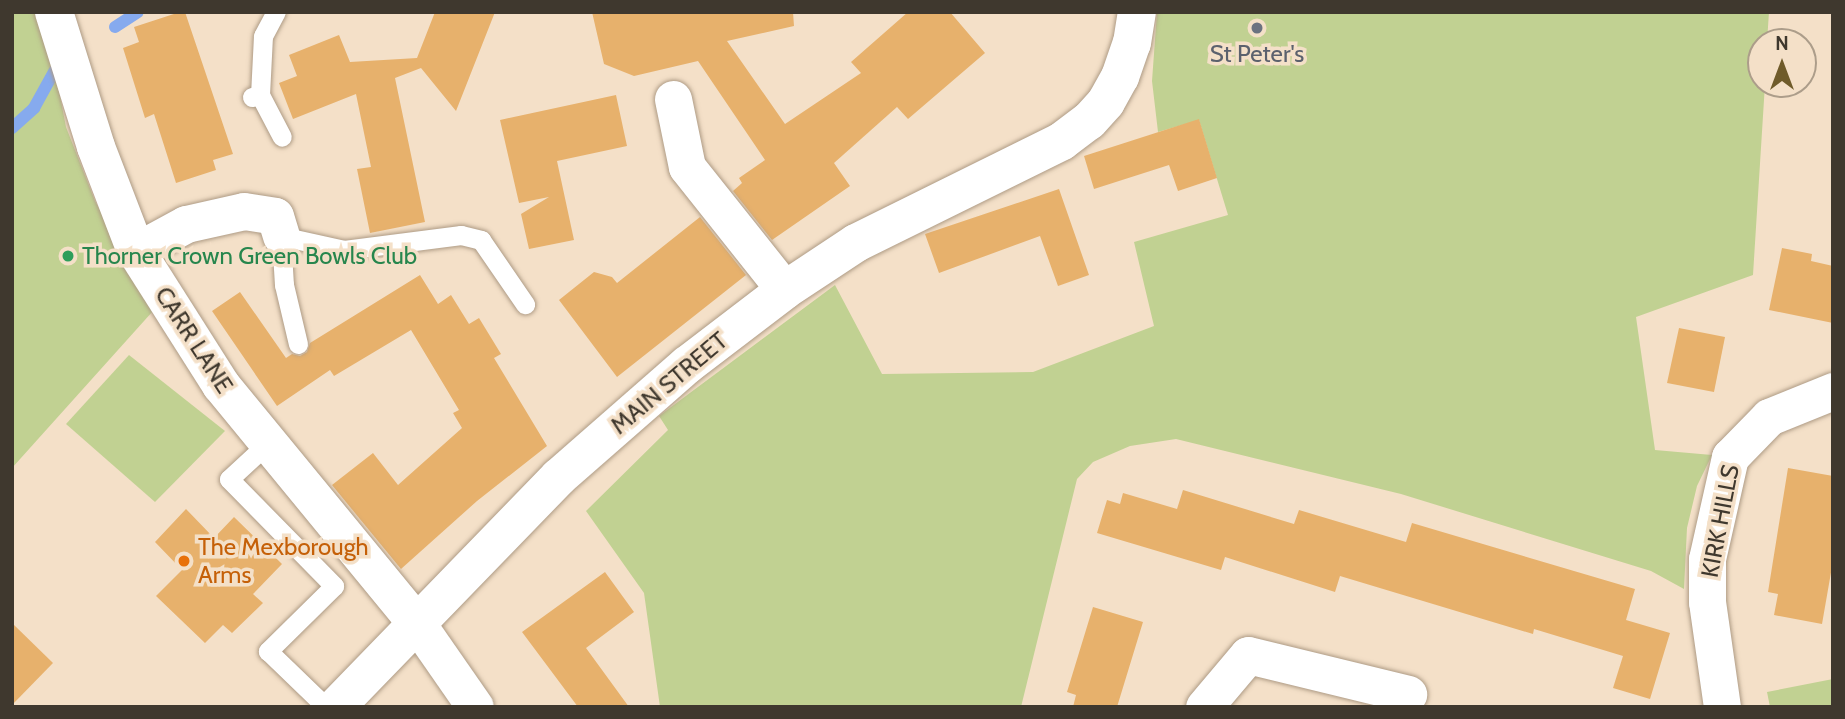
<!DOCTYPE html>
<style>
body{margin:0}
#map{position:relative;width:1845px;height:719px;overflow:hidden;background:#f4e0c8;font-family:Cabin,sans-serif}
div>[style]{position:absolute}
.green>*{inset:0;background:#c1d192}
.stream>*{height:12px;margin:-6px;padding:0 6px;transform-origin:6px;border-radius:6px;background:#86aaee}
.building>*{inset:0;background:#e7b16c}
.roads{filter:drop-shadow(0 0 2px #ae9b85) drop-shadow(0 0 2px #ae9b85)}
.lane>*{height:19px;margin:-9.5px;padding:0 9.5px;transform-origin:9.5px;border-radius:9.5px;background:#fff}
.street>*{height:37px;margin:-18.5px;padding:0 18.5px;transform-origin:18.5px;border-radius:18.5px;background:#fff}
.secondary>*{height:38px;margin:-19px;padding:0 19px;transform-origin:19px;border-radius:19px;background:#fff}
.dots>*{width:19px;height:19px;translate:-50% -50%;box-sizing:border-box;border:4px solid #f4e0c8;border-radius:50%}
span{translate:-50% -50%;white-space:nowrap;text-align:center;line-height:1.15;-webkit-text-stroke:7px #f4e0c8;paint-order:stroke}
.worship-label{font-size:24px;color:#5b616d}
.leisure-label{font-size:24px;color:#27864d}
.left{translate:0 -50%;text-align:left}
.street-label{font-size:24px;color:#3f382e}
.food-label{font-size:24px;color:#c56008}
.frame{position:absolute;inset:0;border:14px solid #3f382e;pointer-events:none}
.north{position:absolute;left:1747px;top:28px;width:70px;height:70px;box-sizing:border-box;background:#f4e0c8;border:2px solid #ac9d8a;border-radius:50%;rotate:0deg;font-size:19px;font-weight:700;line-height:28px;text-align:center;color:#3f382e}
.north::after{content:'';display:block;margin:auto;width:24px;height:32px;background:#6f5b2a;clip-path:polygon(50% 0,100% 100%,50% 72%,0 100%)}
</style>
<div id="map">
<div class="green">
<div style="clip-path:polygon(12px 12px,35px 12px,55px 70px,66px 127px,95px 201px,153px 311px,12px 468px)"></div>
<div style="clip-path:polygon(1157px 12px,1769px 12px,1767px 42px,1761px 42px,1761px 84px,1765px 84px,1753px 275px,1636px 317px,1655px 450px,1712px 455px,1697px 486px,1687px 528px,1684px 589px,1651px 571px,1401px 494px,1176px 439px,1130px 446px,1093px 462px,1077px 479px,1021px 707px,660px 707px,644px 593px,586px 511px,668px 430px,659px 416px,835px 285px,882px 374px,1033px 372px,1154px 326px,1134px 242px,1228px 215px,1199px 120px,1158px 132px,1152px 81px)"></div>
<div style="clip-path:polygon(129px 355px,225px 431px,155px 502px,66px 424px)"></div>
<div style="clip-path:polygon(1833px 679px,1833px 707px,1770px 707px,1767px 692px)"></div>
</div>
<div class="stream">
<div style="left:115px;top:27px;width:27px;rotate:-33deg"></div>
<div style="left:12px;top:128px;width:30px;rotate:-42deg"></div>
<div style="left:34px;top:108px;width:43px;rotate:-61.1deg"></div>
</div>
<div class="building">
<div style="clip-path:polygon(180px 12px,185px 12px,233px 154px,213px 160px,216px 170px,176px 183px,154px 114px,145px 118px,123px 48px,139px 42px,134px 27px)"></div>
<div style="clip-path:polygon(435px 12px,495px 12px,456px 111px,421px 68px,395px 78px,425px 222px,370px 233px,357px 169px,371px 167px,356px 94px,293px 119px,279px 83px,297px 76px,289px 55px,339px 35px,350px 62px,417px 58px)"></div>
<div style="clip-path:polygon(592px 12px,793px 12px,794px 26px,727px 41px,785px 124px,861px 73px,851px 62px,908px 12px,950px 12px,985px 53px,908px 119px,897px 107px,834px 163px,850px 186px,772px 240px,733px 191px,742px 183px,739px 178px,765px 160px,698px 61px,634px 76px,604px 64px)"></div>
<div style="clip-path:polygon(616px 95px,627px 146px,557px 161px,574px 240px,529px 249px,521px 214px,549px 197px,519px 203px,500px 120px)"></div>
<div style="clip-path:polygon(1199px 119px,1217px 178px,1178px 191px,1169px 165px,1094px 189px,1084px 156px)"></div>
<div style="clip-path:polygon(1059px 189px,1089px 275px,1058px 286px,1040px 236px,939px 273px,925px 234px)"></div>
<div style="clip-path:polygon(700px 217px,746px 275px,617px 377px,559px 300px,594px 272px,612px 277px,617px 283px)"></div>
<div style="clip-path:polygon(1782px 248px,1812px 254px,1811px 261px,1833px 266px,1833px 323px,1769px 310px)"></div>
<div style="clip-path:polygon(420px 275px,438px 304px,451px 295px,469px 324px,479px 318px,501px 354px,494px 358px,547px 446px,477px 501px,401px 569px,332px 485px,373px 453px,398px 485px,462px 428px,453px 413px,459px 410px,411px 330px,334px 376px,330px 370px,277px 406px,212px 311px,240px 292px,286px 358px,292px 354px,300px 356px,307px 352px,310px 343px)"></div>
<div style="clip-path:polygon(1679px 328px,1725px 337px,1714px 392px,1667px 383px)"></div>
<div style="clip-path:polygon(1788px 468px,1833px 476px,1833px 561px,1822px 624px,1774px 615px,1778px 594px,1768px 592px)"></div>
<div style="clip-path:polygon(1183px 490px,1294px 524px,1299px 510px,1406px 542px,1412px 523px,1635px 589px,1626px 620px,1670px 633px,1650px 699px,1613px 688px,1623px 656px,1534px 629px,1533px 634px,1340px 576px,1335px 592px,1225px 557px,1221px 570px,1097px 533px,1107px 500px,1120px 504px,1123px 493px,1177px 509px)"></div>
<div style="clip-path:polygon(186px 509px,214px 538px,234px 517px,282px 564px,253px 594px,263px 603px,232px 633px,223px 625px,205px 643px,156px 596px,182px 570px,155px 542px)"></div>
<div style="clip-path:polygon(605px 572px,634px 612px,586px 648px,629px 707px,578px 707px,522px 632px)"></div>
<div style="clip-path:polygon(1093px 607px,1143px 622px,1117px 707px,1073px 707px,1076px 695px,1067px 692px)"></div>
<div style="clip-path:polygon(12px 623px,53px 663px,12px 705px)"></div>
</div>
<div class="roads">
<div class="lane">
<div style="left:260px;top:95px;width:59px;rotate:-87.1deg"></div>
<div style="left:263px;top:36px;width:27px;rotate:-62deg"></div>
<div style="left:252px;top:97px;width:8px;rotate:-14deg"></div>
<div style="left:260px;top:95px;width:47px;rotate:62.4deg"></div>
<div style="left:298px;top:344px;width:61px;rotate:-103.3deg"></div>
<div style="left:284px;top:285px;width:49px;rotate:-93.5deg"></div>
<div style="left:281px;top:236px;width:65px;rotate:12.5deg"></div>
<div style="left:344px;top:250px;width:118px;rotate:-7.3deg"></div>
<div style="left:461px;top:235px;width:21px;rotate:14deg"></div>
<div style="left:481px;top:240px;width:78px;rotate:55.5deg"></div>
<div style="left:268px;top:443px;width:53px;rotate:137.3deg"></div>
<div style="left:229px;top:479px;width:150px;rotate:45.5deg"></div>
<div style="left:334px;top:586px;width:93px;rotate:135.4deg"></div>
<div style="left:268px;top:651px;width:81px;rotate:44deg"></div>
</div>
<div class="street">
<div style="left:673px;top:99px;width:69px;rotate:78.4deg"></div>
<div style="left:687px;top:167px;width:157px;rotate:51.5deg"></div>
<div style="left:136px;top:251px;width:57px;rotate:-28.4deg"></div>
<div style="left:186px;top:224px;width:59px;rotate:-12.6deg"></div>
<div style="left:244px;top:211px;width:31px;rotate:9deg"></div>
<div style="left:275px;top:216px;width:21px;rotate:73deg"></div>
<div style="left:416px;top:622px;width:103px;rotate:55.2deg"></div>
<div style="left:1204px;top:707px;width:68px;rotate:-49.8deg"></div>
<div style="left:1248px;top:655px;width:165px;rotate:13.7deg"></div>
<div style="left:1722px;top:707px;width:106px;rotate:-98.1deg"></div>
<div style="left:1707px;top:602px;width:43px;rotate:-90deg"></div>
<div style="left:1707px;top:559px;width:105px;rotate:-77.3deg"></div>
<div style="left:1730px;top:457px;width:56px;rotate:-45.7deg"></div>
<div style="left:1769px;top:417px;width:69px;rotate:-22.1deg"></div>
</div>
<div class="secondary">
<div style="left:54px;top:12px;width:141px;rotate:72.7deg"></div>
<div style="left:96px;top:147px;width:111px;rotate:69deg"></div>
<div style="left:136px;top:251px;width:159px;rotate:57.6deg"></div>
<div style="left:221px;top:385px;width:307px;rotate:50.6deg"></div>
<div style="left:336px;top:707px;width:320px;rotate:-45.9deg"></div>
<div style="left:559px;top:477px;width:170px;rotate:-41.2deg"></div>
<div style="left:687px;top:365px;width:123px;rotate:-37.4deg"></div>
<div style="left:785px;top:290px;width:85px;rotate:-33.5deg"></div>
<div style="left:856px;top:243px;width:230px;rotate:-26.3deg"></div>
<div style="left:1062px;top:141px;width:34px;rotate:-37deg"></div>
<div style="left:1089px;top:121px;width:25px;rotate:-48deg"></div>
<div style="left:1106px;top:102px;width:29px;rotate:-61deg"></div>
<div style="left:1120px;top:77px;width:36px;rotate:-71deg"></div>
<div style="left:1132px;top:43px;width:31px;rotate:-81deg"></div>
</div>
</div>
<div class="dots">
<div style="left:1257px;top:28px;background:#6b7280"></div>
<div style="left:68px;top:256px;background:#2e9e5b"></div>
<div style="left:184px;top:561px;background:#e8710a"></div>
</div>
<div class="worship-label">
<span style="left:1257px;top:54px">St Peter's</span>
</div>
<div class="leisure-label">
<span class="left" style="left:82px;top:256px">Thorner Crown Green Bowls Club</span>
</div>
<div class="street-label">
<span style="left:194px;top:340px;rotate:57deg">CARR LANE</span>
<span style="left:669px;top:383px;rotate:-40deg">MAIN STREET</span>
<span style="left:1720px;top:521px;rotate:-79deg">KIRK HILLS</span>
</div>
<div class="food-label">
<span class="left" style="left:198px;top:561px">The Mexborough<br>Arms</span>
</div>
<div class="frame"></div>
<div class="north">N</div>
</div>
